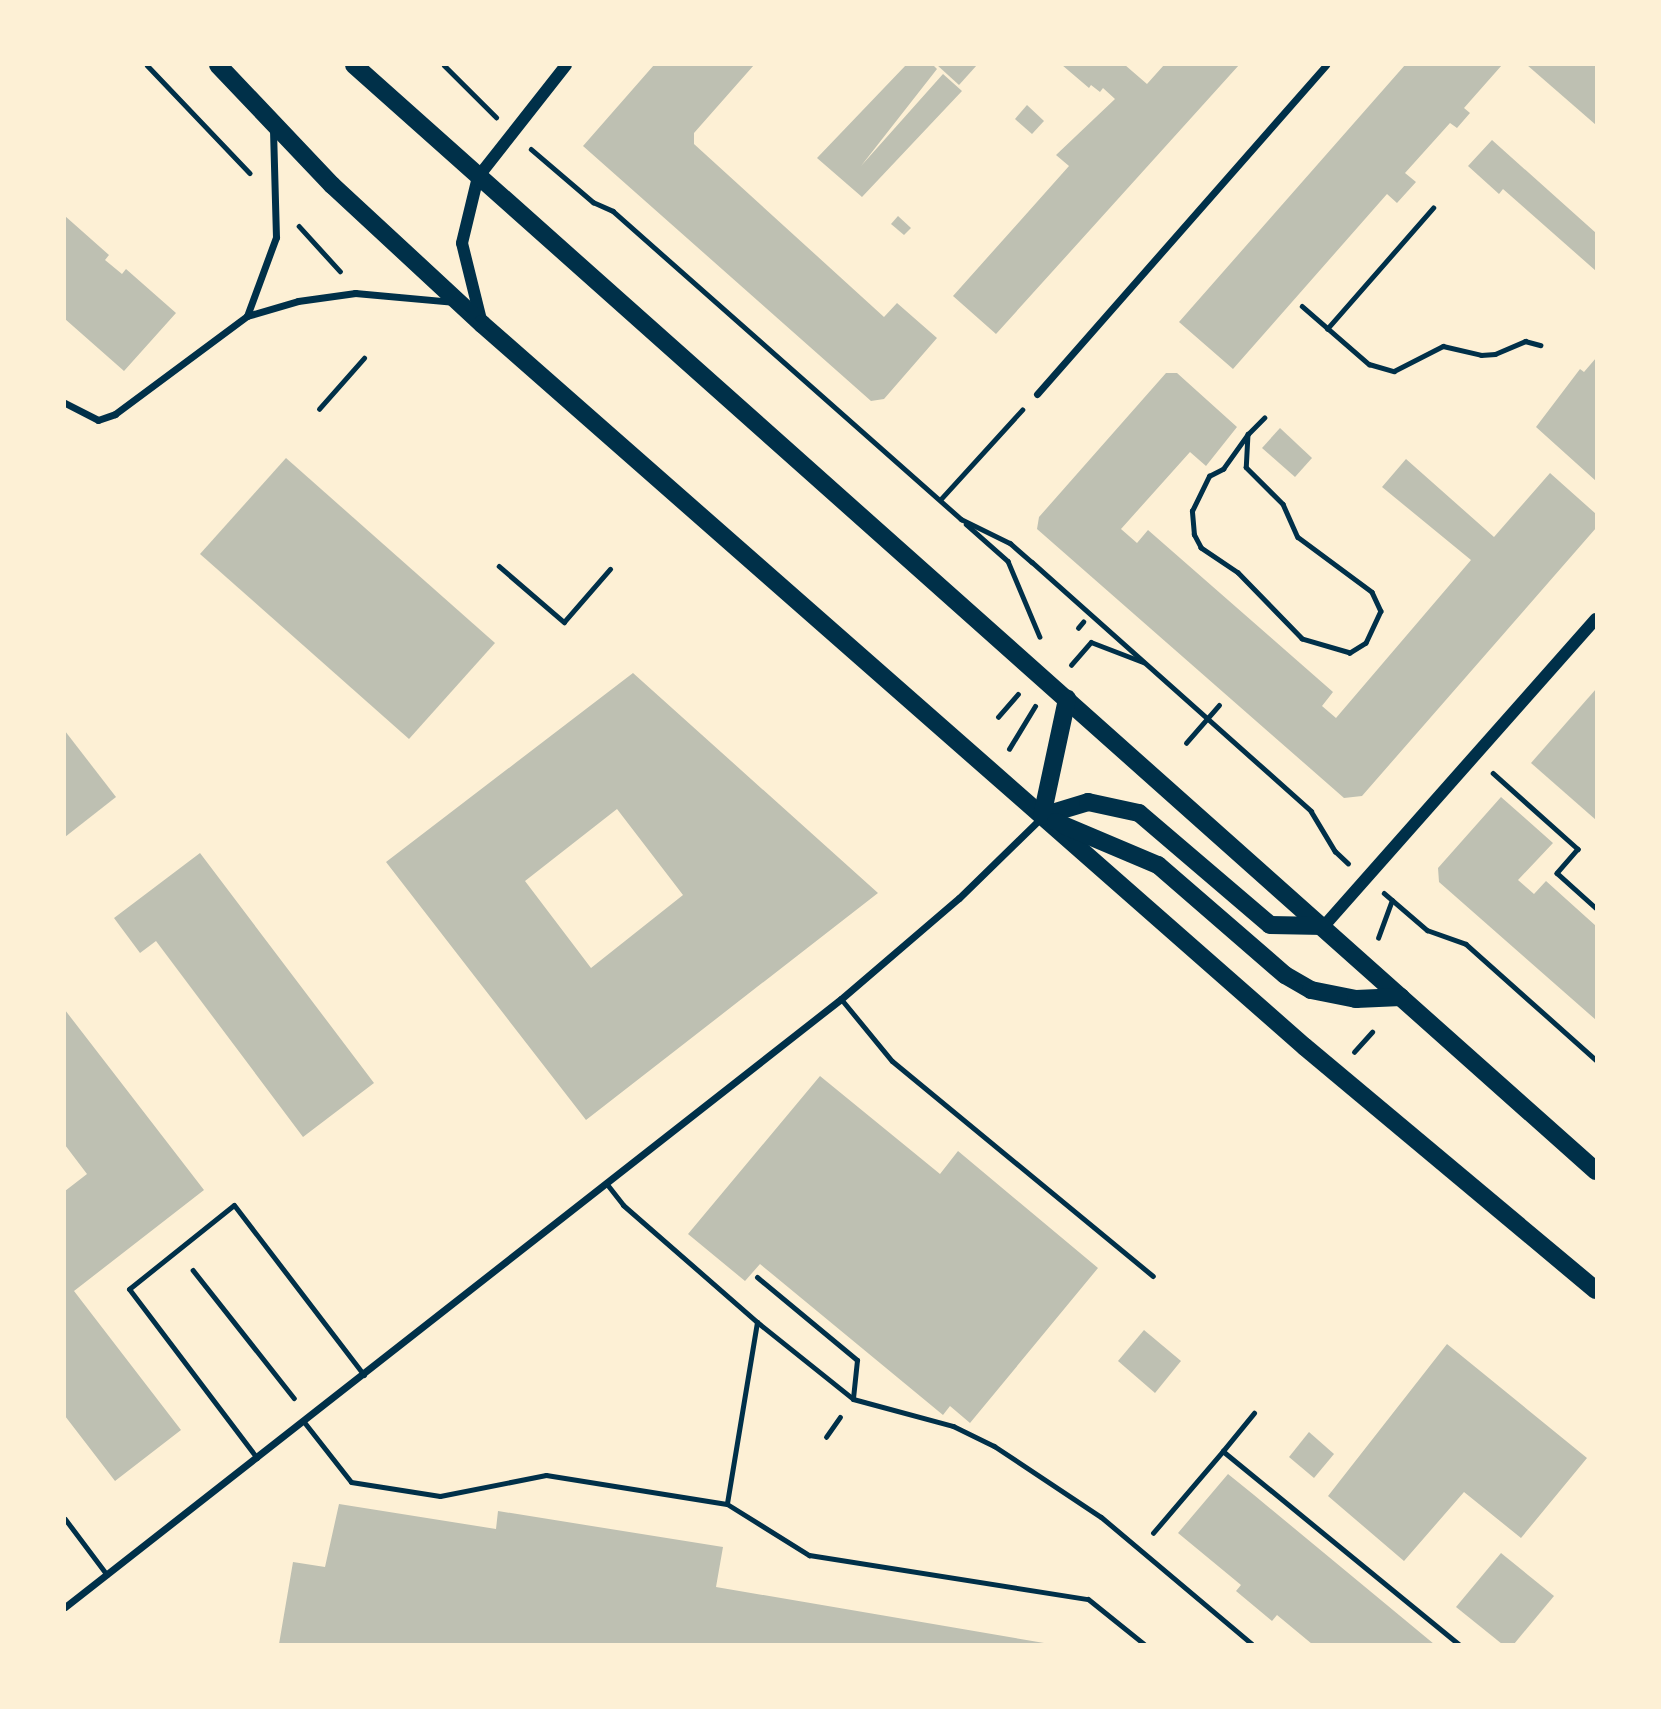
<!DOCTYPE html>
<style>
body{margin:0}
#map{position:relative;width:1661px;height:1709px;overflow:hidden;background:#fdf0d5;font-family:Helvetica,sans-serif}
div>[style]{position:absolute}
.building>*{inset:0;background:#bec0b2}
.path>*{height:4.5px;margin:-2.25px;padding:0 2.25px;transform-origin:2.25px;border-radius:2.25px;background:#003049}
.service>*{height:5px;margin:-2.5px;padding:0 2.5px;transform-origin:2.5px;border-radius:2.5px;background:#003049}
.minor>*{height:7px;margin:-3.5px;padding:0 3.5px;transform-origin:3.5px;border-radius:3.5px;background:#003049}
.tertiary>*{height:12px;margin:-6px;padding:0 6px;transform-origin:6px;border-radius:6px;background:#003049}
.primary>*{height:18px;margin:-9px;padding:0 9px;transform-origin:9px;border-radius:9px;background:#003049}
span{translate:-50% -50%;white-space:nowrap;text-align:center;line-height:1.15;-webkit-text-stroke:7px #fdf0d5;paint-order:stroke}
.frame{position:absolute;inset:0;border:66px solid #fdf0d5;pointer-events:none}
</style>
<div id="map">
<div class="building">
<div style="clip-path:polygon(654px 65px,754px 65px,694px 133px,694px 144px,884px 317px,897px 303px,937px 338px,884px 399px,871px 401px,583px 146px)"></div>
<div style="clip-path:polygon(906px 65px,933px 65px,937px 69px,861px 166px,943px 74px,962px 91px,862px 197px,817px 158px)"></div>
<div style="clip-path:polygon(937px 65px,977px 65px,959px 85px)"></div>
<div style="clip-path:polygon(1062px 65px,1125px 65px,1147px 84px,1164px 65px,1239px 65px,996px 334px,953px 296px,1069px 166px,1056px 155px,1115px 99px,1103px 88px,1100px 92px,1091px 85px,1089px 88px)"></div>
<div style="clip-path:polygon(1405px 65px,1502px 65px,1464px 108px,1470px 113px,1457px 128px,1450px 123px,1405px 173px,1416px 182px,1397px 203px,1387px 194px,1233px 369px,1179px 322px)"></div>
<div style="clip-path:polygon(1527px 65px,1596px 65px,1596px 125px)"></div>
<div style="clip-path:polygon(1027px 105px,1044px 121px,1032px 134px,1015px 119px)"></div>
<div style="clip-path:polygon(1492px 140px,1596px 233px,1596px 271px,1503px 189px,1499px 194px,1468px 166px)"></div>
<div style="clip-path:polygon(65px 216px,109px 255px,105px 260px,122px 274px,126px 269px,176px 313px,124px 371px,65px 319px)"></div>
<div style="clip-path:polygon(898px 216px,911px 228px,904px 235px,891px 224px)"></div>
<div style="clip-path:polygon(1596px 358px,1596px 481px,1536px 427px,1580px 369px,1584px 372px)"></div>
<div style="clip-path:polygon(1166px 373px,1177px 373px,1237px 427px,1206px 466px,1190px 452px,1121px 529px,1137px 543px,1148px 530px,1333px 692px,1322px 706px,1336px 718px,1471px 560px,1382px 487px,1406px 459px,1494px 537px,1550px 473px,1596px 514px,1596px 528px,1362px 796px,1344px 798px,1037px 529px,1039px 517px)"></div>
<div style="clip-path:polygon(1280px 428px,1312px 458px,1295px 477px,1262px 448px)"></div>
<div style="clip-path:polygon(286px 458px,495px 643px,409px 739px,200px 554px)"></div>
<div style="clip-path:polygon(evenodd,633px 673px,878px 893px,586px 1120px,386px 862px,633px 673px,617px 809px,683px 895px,591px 968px,525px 881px,617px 809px)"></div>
<div style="clip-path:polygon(1596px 689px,1596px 820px,1531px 763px)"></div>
<div style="clip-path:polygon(65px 731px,116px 797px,65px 837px)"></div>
<div style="clip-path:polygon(1501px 797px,1553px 843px,1518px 880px,1534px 894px,1546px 881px,1596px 926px,1596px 1020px,1439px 882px,1438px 868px)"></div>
<div style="clip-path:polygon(200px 853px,374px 1083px,303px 1137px,156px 941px,140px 953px,114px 918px)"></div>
<div style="clip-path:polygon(65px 1010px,204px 1190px,74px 1291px,181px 1430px,115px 1481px,65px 1416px,65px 1191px,87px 1174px,65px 1145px)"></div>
<div style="clip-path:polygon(820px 1076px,940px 1174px,958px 1151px,1098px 1268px,970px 1423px,950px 1406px,943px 1415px,760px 1264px,745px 1281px,688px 1234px)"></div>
<div style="clip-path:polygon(1144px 1330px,1181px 1361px,1155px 1393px,1118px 1361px)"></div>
<div style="clip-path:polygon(1447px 1344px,1587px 1458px,1521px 1538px,1464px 1492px,1404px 1561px,1328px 1496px)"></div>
<div style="clip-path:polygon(1309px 1432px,1334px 1454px,1314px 1478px,1289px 1457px)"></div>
<div style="clip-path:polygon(1228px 1474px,1254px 1495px,1434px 1644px,1312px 1644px,1277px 1615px,1272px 1621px,1236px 1591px,1241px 1585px,1178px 1533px)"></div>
<div style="clip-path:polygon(339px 1504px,496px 1529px,498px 1511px,723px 1547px,716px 1587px,1050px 1644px,279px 1644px,293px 1562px,325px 1567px)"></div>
<div style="clip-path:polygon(1501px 1553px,1554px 1596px,1514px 1644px,1502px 1644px,1456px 1607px)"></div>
</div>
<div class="path">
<div style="left:147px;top:65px;width:149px;rotate:46.4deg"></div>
<div style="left:444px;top:65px;width:74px;rotate:45deg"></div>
<div style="left:531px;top:149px;width:82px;rotate:40.5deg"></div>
<div style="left:593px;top:202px;width:22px;rotate:24deg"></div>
<div style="left:613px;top:211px;width:465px;rotate:41.5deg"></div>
<div style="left:961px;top:519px;width:55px;rotate:26.1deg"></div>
<div style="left:1010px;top:543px;width:29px;rotate:41deg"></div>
<div style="left:1032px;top:562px;width:374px;rotate:41.7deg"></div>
<div style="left:1311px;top:811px;width:47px;rotate:59deg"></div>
<div style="left:1335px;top:851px;width:18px;rotate:43deg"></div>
<div style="left:299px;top:226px;width:61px;rotate:47.7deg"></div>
<div style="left:1302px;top:306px;width:89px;rotate:40.9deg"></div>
<div style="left:1369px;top:364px;width:26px;rotate:16deg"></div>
<div style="left:1394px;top:371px;width:55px;rotate:-27deg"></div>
<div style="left:1443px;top:346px;width:39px;rotate:13deg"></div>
<div style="left:1481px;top:355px;width:14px;rotate:-4deg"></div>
<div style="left:1495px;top:354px;width:33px;rotate:-23deg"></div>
<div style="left:1525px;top:341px;width:16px;rotate:15deg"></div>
<div style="left:1327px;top:329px;width:161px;rotate:-48.8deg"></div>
<div style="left:319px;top:409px;width:68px;rotate:-48.6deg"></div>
<div style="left:1248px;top:434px;width:33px;rotate:93deg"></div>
<div style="left:1246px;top:467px;width:52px;rotate:45deg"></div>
<div style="left:1283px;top:504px;width:36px;rotate:66deg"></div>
<div style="left:1298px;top:537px;width:92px;rotate:36.6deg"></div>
<div style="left:1372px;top:592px;width:21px;rotate:65deg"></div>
<div style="left:1381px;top:611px;width:35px;rotate:115deg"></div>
<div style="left:1366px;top:643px;width:19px;rotate:148deg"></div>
<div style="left:1350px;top:653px;width:50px;rotate:-163.7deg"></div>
<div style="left:1302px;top:639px;width:92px;rotate:-134.1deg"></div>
<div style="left:1238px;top:573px;width:45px;rotate:-146deg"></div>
<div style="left:1201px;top:548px;width:15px;rotate:-118deg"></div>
<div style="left:1194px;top:535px;width:24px;rotate:-95deg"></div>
<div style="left:1192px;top:511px;width:39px;rotate:-64deg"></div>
<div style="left:1209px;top:476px;width:16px;rotate:-27deg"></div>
<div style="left:1223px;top:469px;width:43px;rotate:-54.5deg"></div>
<div style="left:1248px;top:434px;width:23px;rotate:-45deg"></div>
<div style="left:940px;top:500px;width:122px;rotate:-47.7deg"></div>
<div style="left:966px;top:524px;width:56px;rotate:41.4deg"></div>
<div style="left:1008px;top:561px;width:82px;rotate:67.2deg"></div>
<div style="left:499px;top:566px;width:86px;rotate:40.7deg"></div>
<div style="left:564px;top:622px;width:70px;rotate:-49deg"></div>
<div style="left:1078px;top:628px;width:8px;rotate:-50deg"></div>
<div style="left:1071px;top:665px;width:30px;rotate:-49deg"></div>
<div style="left:1091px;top:642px;width:56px;rotate:21deg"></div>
<div style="left:998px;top:717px;width:30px;rotate:-49deg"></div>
<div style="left:1186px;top:743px;width:50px;rotate:-49deg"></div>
<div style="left:1009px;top:749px;width:50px;rotate:-58.8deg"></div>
<div style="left:1493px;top:773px;width:114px;rotate:41.8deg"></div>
<div style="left:1578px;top:849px;width:32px;rotate:131deg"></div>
<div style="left:1557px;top:873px;width:52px;rotate:41.9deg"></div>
<div style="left:1384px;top:893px;width:57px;rotate:40.7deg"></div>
<div style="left:1427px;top:930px;width:41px;rotate:19.7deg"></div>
<div style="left:1466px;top:944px;width:174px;rotate:41.7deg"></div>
<div style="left:1378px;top:938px;width:40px;rotate:-69.8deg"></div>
<div style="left:1354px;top:1052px;width:27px;rotate:-48deg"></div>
<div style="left:193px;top:1270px;width:163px;rotate:51.7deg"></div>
<div style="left:826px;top:1437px;width:24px;rotate:-55deg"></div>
<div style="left:1223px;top:1451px;width:49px;rotate:-50.8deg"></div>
<div style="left:1153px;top:1533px;width:108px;rotate:-49.5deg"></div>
<div style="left:1223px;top:1451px;width:305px;rotate:39.3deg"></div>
</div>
<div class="service">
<div style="left:841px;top:999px;width:80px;rotate:50.6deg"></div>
<div style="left:892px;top:1061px;width:338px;rotate:39.5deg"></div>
<div style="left:606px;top:1183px;width:28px;rotate:52deg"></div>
<div style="left:623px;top:1205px;width:178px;rotate:41.1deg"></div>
<div style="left:757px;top:1322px;width:123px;rotate:38.7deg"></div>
<div style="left:853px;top:1399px;width:104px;rotate:15.1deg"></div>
<div style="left:953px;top:1426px;width:46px;rotate:26deg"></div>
<div style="left:994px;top:1446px;width:128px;rotate:33.6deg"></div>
<div style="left:1101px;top:1517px;width:197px;rotate:40.1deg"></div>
<div style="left:757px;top:1277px;width:130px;rotate:39.7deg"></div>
<div style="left:857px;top:1360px;width:39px;rotate:96deg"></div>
<div style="left:757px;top:1322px;width:184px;rotate:99.4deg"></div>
<div style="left:727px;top:1504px;width:97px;rotate:31.9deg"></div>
<div style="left:809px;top:1555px;width:282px;rotate:9deg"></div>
<div style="left:1088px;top:1599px;width:72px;rotate:38.8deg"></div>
<div style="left:304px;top:1422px;width:76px;rotate:51.9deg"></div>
<div style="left:351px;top:1482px;width:90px;rotate:8.9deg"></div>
<div style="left:440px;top:1496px;width:108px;rotate:-11.2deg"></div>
<div style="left:546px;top:1475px;width:183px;rotate:9.1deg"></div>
<div style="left:257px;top:1458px;width:212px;rotate:-127.1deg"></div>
<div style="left:129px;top:1289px;width:134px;rotate:-38.7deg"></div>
<div style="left:234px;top:1205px;width:214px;rotate:52.6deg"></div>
<div style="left:65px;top:1519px;width:70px;rotate:53.1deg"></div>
</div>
<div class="minor">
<div style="left:247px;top:316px;width:84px;rotate:-69.8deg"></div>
<div style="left:276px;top:237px;width:109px;rotate:-91.6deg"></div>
<div style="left:1037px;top:394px;width:438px;rotate:-48.7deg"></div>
<div style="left:65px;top:403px;width:37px;rotate:27deg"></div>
<div style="left:98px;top:420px;width:18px;rotate:-19deg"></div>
<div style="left:115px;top:414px;width:164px;rotate:-36.6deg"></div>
<div style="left:247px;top:316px;width:53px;rotate:-16.4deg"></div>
<div style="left:298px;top:301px;width:58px;rotate:-8deg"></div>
<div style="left:355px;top:293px;width:98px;rotate:5.2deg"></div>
<div style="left:65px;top:1607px;width:986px;rotate:-38.08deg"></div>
<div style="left:841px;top:999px;width:155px;rotate:-40.6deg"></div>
<div style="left:959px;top:898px;width:116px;rotate:-44.3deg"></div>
</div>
<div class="tertiary">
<div style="left:482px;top:324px;width:83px;rotate:-103.9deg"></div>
<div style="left:462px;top:243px;width:68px;rotate:-76.4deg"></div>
<div style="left:478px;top:177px;width:142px;rotate:-51.8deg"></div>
<div style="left:1324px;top:926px;width:410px;rotate:-48.5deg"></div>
</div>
<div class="primary">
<div style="left:218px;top:65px;width:166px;rotate:46.5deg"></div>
<div style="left:332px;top:185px;width:205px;rotate:42.8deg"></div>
<div style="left:482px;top:324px;width:1095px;rotate:41.3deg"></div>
<div style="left:1305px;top:1047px;width:379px;rotate:39.9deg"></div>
<div style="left:354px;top:65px;width:1663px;rotate:41.69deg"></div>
<div style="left:1042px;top:816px;width:48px;rotate:-16.9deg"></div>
<div style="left:1088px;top:802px;width:52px;rotate:12.2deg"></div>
<div style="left:1139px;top:813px;width:172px;rotate:40.5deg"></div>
<div style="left:1270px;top:925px;width:54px;rotate:1.1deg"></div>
<div style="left:1042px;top:816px;width:120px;rotate:-77.9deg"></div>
<div style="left:1056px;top:822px;width:111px;rotate:22.9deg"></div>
<div style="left:1158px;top:865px;width:168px;rotate:40.9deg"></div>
<div style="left:1285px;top:975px;width:30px;rotate:30deg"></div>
<div style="left:1311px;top:990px;width:46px;rotate:11.3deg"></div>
<div style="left:1356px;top:999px;width:45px;rotate:-2.5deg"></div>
</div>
<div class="frame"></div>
</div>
